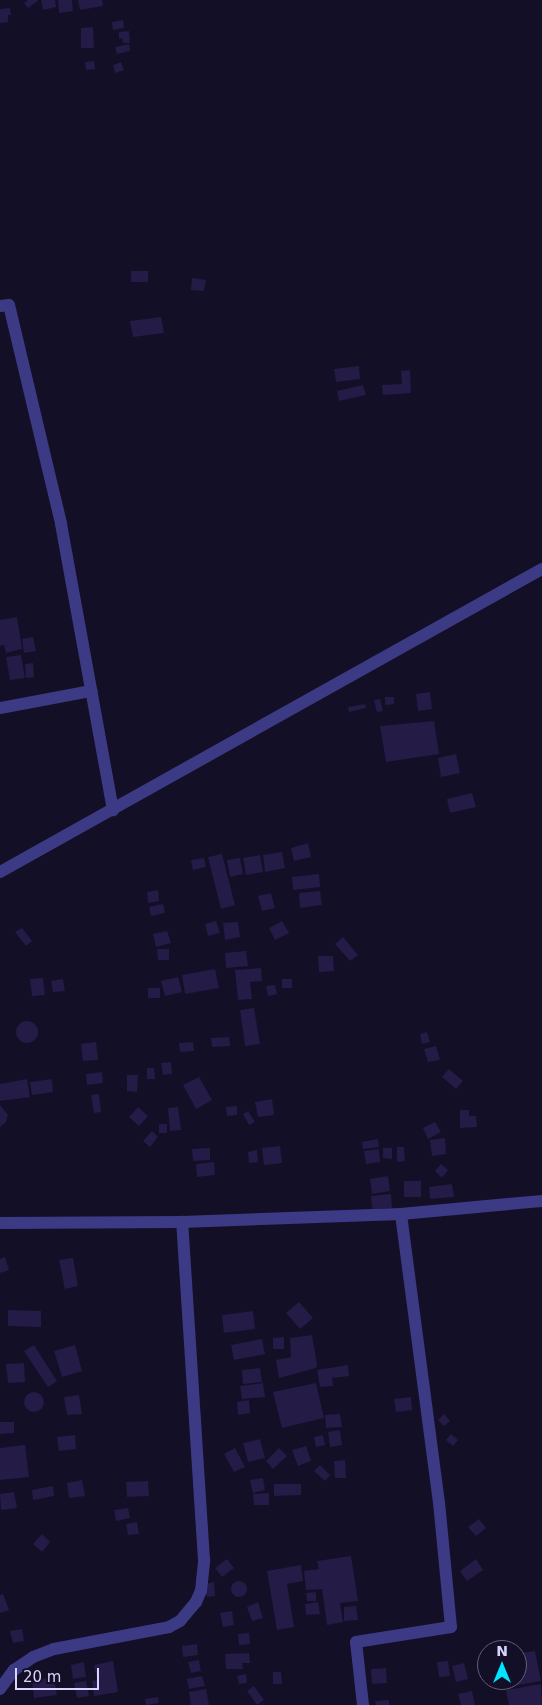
<!DOCTYPE html>
<style>
body{margin:0}
#map{position:relative;width:542px;height:1705px;overflow:hidden;background:#130f26;font-family:"DejaVu Sans",sans-serif}
div>[style]{position:absolute}
.building>*{inset:0;background:#241b47}
.round{border-radius:50%}
.minor>*{height:12px;margin:-6px;padding:0 6px;transform-origin:6px;border-radius:6px;background:#3d3a85}
span{translate:-50% -50%;white-space:nowrap;text-align:center;line-height:1.15;-webkit-text-stroke:4.5px #130f26;paint-order:stroke}
.north{position:absolute;left:477px;top:1640px;width:50px;height:50px;box-sizing:border-box;background:#130f26;border:1px solid #625e7d;border-radius:50%;rotate:0deg;font-size:14px;font-weight:700;line-height:20px;text-align:center;color:#d9d4ff}
.north::after{content:'';display:block;margin:auto;width:18px;height:22px;background:#00e5ff;clip-path:polygon(50% 0,100% 100%,50% 72%,0 100%)}
.scale{position:absolute;left:15px;top:1668px;width:84px;height:22px;box-sizing:border-box;border:2px solid #d9d4ff;border-top:0;padding-left:6px;font-size:15px;line-height:18px;white-space:nowrap;color:#d9d4ff;-webkit-text-stroke:4px #130f26;paint-order:stroke}
</style>
<div id="map">
<div class="building">
<div style="clip-path:polygon(28px 0,37px 0,38px 1px,28px 8px,24px 3px)"></div>
<div style="clip-path:polygon(41px 0,55px 0,56px 7px,43px 10px)"></div>
<div style="clip-path:polygon(58px 0,72px 0,73px 11px,59px 13px)"></div>
<div style="clip-path:polygon(78px 0,102px 0,103px 6px,80px 10px)"></div>
<div style="clip-path:polygon(10px 8px,11px 15px,8px 15px,8px 22px,0 23px,0 9px)"></div>
<div style="clip-path:polygon(123px 20px,124px 28px,113px 30px,112px 22px)"></div>
<div style="clip-path:polygon(93px 27px,94px 48px,81px 48px,81px 28px)"></div>
<div style="clip-path:polygon(129px 31px,130px 43px,123px 43px,122px 38px,119px 39px,119px 32px)"></div>
<div style="clip-path:polygon(129px 44px,130px 51px,117px 54px,115px 47px)"></div>
<div style="clip-path:polygon(94px 61px,95px 69px,86px 70px,85px 62px)"></div>
<div style="clip-path:polygon(121px 62px,124px 70px,115px 73px,113px 65px)"></div>
<div style="clip-path:polygon(131px 271px,148px 271px,148px 282px,131px 282px)"></div>
<div style="clip-path:polygon(192px 278px,206px 280px,204px 291px,191px 290px)"></div>
<div style="clip-path:polygon(161px 317px,164px 333px,133px 337px,130px 321px)"></div>
<div style="clip-path:polygon(359px 366px,360px 379px,336px 382px,334px 369px)"></div>
<div style="clip-path:polygon(410px 370px,411px 393px,383px 395px,382px 385px,402px 384px,401px 371px)"></div>
<div style="clip-path:polygon(363px 385px,366px 395px,339px 401px,337px 391px)"></div>
<div style="clip-path:polygon(17px 617px,22px 649px,6px 653px,4px 645px,0 646px,0 620px)"></div>
<div style="clip-path:polygon(33px 637px,36px 651px,24px 653px,22px 639px)"></div>
<div style="clip-path:polygon(21px 655px,25px 678px,10px 680px,6px 657px)"></div>
<div style="clip-path:polygon(33px 663px,34px 677px,26px 678px,25px 664px)"></div>
<div style="clip-path:polygon(430px 692px,432px 709px,418px 711px,416px 694px)"></div>
<div style="clip-path:polygon(385px 697px,394px 697px,394px 704px,385px 705px)"></div>
<div style="clip-path:polygon(380px 699px,383px 711px,377px 712px,374px 700px)"></div>
<div style="clip-path:polygon(365px 704px,366px 708px,349px 712px,348px 707px)"></div>
<div style="clip-path:polygon(434px 721px,439px 754px,386px 762px,380px 726px)"></div>
<div style="clip-path:polygon(456px 754px,460px 773px,441px 777px,438px 758px)"></div>
<div style="clip-path:polygon(472px 793px,476px 807px,450px 813px,447px 799px)"></div>
<div style="clip-path:polygon(308px 843px,311px 857px,294px 861px,291px 848px)"></div>
<div style="clip-path:polygon(282px 852px,285px 868px,265px 872px,263px 855px)"></div>
<div style="clip-path:polygon(222px 854px,235px 905px,221px 909px,208px 857px)"></div>
<div style="clip-path:polygon(260px 855px,263px 872px,246px 875px,243px 858px)"></div>
<div style="clip-path:polygon(204px 858px,206px 867px,193px 870px,191px 860px)"></div>
<div style="clip-path:polygon(240px 858px,243px 874px,230px 877px,227px 860px)"></div>
<div style="clip-path:polygon(319px 874px,320px 887px,293px 890px,292px 877px)"></div>
<div style="clip-path:polygon(158px 890px,159px 901px,148px 903px,147px 892px)"></div>
<div style="clip-path:polygon(320px 891px,322px 905px,300px 908px,299px 893px)"></div>
<div style="clip-path:polygon(271px 893px,275px 908px,262px 911px,258px 896px)"></div>
<div style="clip-path:polygon(163px 904px,165px 913px,151px 916px,149px 907px)"></div>
<div style="clip-path:polygon(216px 921px,220px 933px,208px 936px,205px 924px)"></div>
<div style="clip-path:polygon(282px 921px,289px 933px,275px 940px,269px 928px)"></div>
<div style="clip-path:polygon(238px 922px,240px 937px,225px 940px,223px 923px)"></div>
<div style="clip-path:polygon(22px 928px,32px 941px,26px 946px,15px 932px)"></div>
<div style="clip-path:polygon(167px 931px,171px 943px,156px 947px,153px 934px)"></div>
<div style="clip-path:polygon(343px 937px,358px 955px,350px 961px,335px 944px)"></div>
<div style="clip-path:polygon(157px 949px,169px 949px,169px 960px,158px 960px)"></div>
<div style="clip-path:polygon(246px 951px,248px 966px,226px 968px,225px 953px)"></div>
<div style="clip-path:polygon(318px 956px,333px 956px,334px 971px,319px 972px)"></div>
<div style="clip-path:polygon(261px 968px,262px 981px,250px 982px,252px 999px,238px 1000px,235px 970px)"></div>
<div style="clip-path:polygon(215px 969px,219px 988px,185px 994px,182px 975px)"></div>
<div style="clip-path:polygon(178px 977px,182px 992px,165px 996px,161px 981px)"></div>
<div style="clip-path:polygon(43px 978px,45px 995px,32px 996px,30px 979px)"></div>
<div style="clip-path:polygon(63px 979px,65px 991px,53px 992px,51px 981px)"></div>
<div style="clip-path:polygon(282px 979px,292px 979px,292px 988px,282px 988px)"></div>
<div style="clip-path:polygon(275px 985px,277px 994px,268px 996px,266px 986px)"></div>
<div style="clip-path:polygon(148px 988px,160px 988px,160px 998px,148px 998px)"></div>
<div style="clip-path:polygon(254px 1008px,260px 1044px,245px 1046px,240px 1010px)"></div>
<div class="round" style="left:16px;top:1021px;width:22px;height:22px"></div>
<div style="clip-path:polygon(427px 1032px,430px 1042px,422px 1044px,420px 1034px)"></div>
<div style="clip-path:polygon(229px 1037px,230px 1046px,212px 1047px,211px 1038px)"></div>
<div style="clip-path:polygon(96px 1042px,98px 1060px,83px 1061px,81px 1044px)"></div>
<div style="clip-path:polygon(193px 1042px,194px 1051px,180px 1052px,179px 1043px)"></div>
<div style="clip-path:polygon(436px 1046px,440px 1060px,428px 1062px,424px 1049px)"></div>
<div style="clip-path:polygon(171px 1062px,172px 1074px,163px 1075px,161px 1063px)"></div>
<div style="clip-path:polygon(147px 1068px,154px 1068px,155px 1079px,147px 1079px)"></div>
<div style="clip-path:polygon(449px 1069px,463px 1081px,456px 1089px,442px 1077px)"></div>
<div style="clip-path:polygon(102px 1072px,103px 1083px,87px 1085px,86px 1074px)"></div>
<div style="clip-path:polygon(127px 1075px,138px 1075px,137px 1092px,127px 1091px)"></div>
<div style="clip-path:polygon(199px 1077px,212px 1100px,196px 1109px,183px 1085px)"></div>
<div style="clip-path:polygon(27px 1079px,30px 1097px,0 1101px,0 1084px)"></div>
<div style="clip-path:polygon(52px 1079px,53px 1092px,32px 1095px,30px 1082px)"></div>
<div style="clip-path:polygon(99px 1094px,101px 1112px,94px 1113px,91px 1095px)"></div>
<div style="clip-path:polygon(272px 1099px,274px 1115px,258px 1117px,255px 1102px)"></div>
<div style="clip-path:polygon(0 1105px,8px 1115px,6px 1122px,0 1127px)"></div>
<div style="clip-path:polygon(237px 1106px,237px 1115px,227px 1116px,226px 1107px)"></div>
<div style="clip-path:polygon(138px 1107px,148px 1116px,139px 1126px,129px 1117px)"></div>
<div style="clip-path:polygon(178px 1107px,181px 1130px,170px 1131px,168px 1108px)"></div>
<div style="clip-path:polygon(460px 1110px,469px 1110px,469px 1116px,476px 1116px,477px 1127px,460px 1128px)"></div>
<div style="clip-path:polygon(248px 1111px,255px 1122px,249px 1125px,243px 1114px)"></div>
<div style="clip-path:polygon(435px 1122px,441px 1132px,428px 1139px,423px 1128px)"></div>
<div style="clip-path:polygon(159px 1124px,167px 1124px,167px 1133px,159px 1133px)"></div>
<div style="clip-path:polygon(152px 1131px,158px 1137px,150px 1147px,143px 1141px)"></div>
<div style="clip-path:polygon(445px 1138px,446px 1154px,432px 1156px,430px 1140px)"></div>
<div style="clip-path:polygon(378px 1139px,379px 1147px,363px 1149px,362px 1142px)"></div>
<div style="clip-path:polygon(280px 1146px,282px 1163px,264px 1165px,262px 1148px)"></div>
<div style="clip-path:polygon(397px 1147px,404px 1147px,405px 1161px,397px 1162px)"></div>
<div style="clip-path:polygon(210px 1148px,210px 1160px,193px 1161px,192px 1149px)"></div>
<div style="clip-path:polygon(383px 1148px,392px 1148px,392px 1159px,383px 1158px)"></div>
<div style="clip-path:polygon(379px 1149px,380px 1162px,366px 1164px,364px 1151px)"></div>
<div style="clip-path:polygon(257px 1150px,258px 1162px,249px 1163px,248px 1152px)"></div>
<div style="clip-path:polygon(214px 1162px,215px 1175px,197px 1177px,196px 1164px)"></div>
<div style="clip-path:polygon(441px 1164px,448px 1170px,442px 1178px,435px 1171px)"></div>
<div style="clip-path:polygon(388px 1176px,390px 1191px,372px 1194px,370px 1179px)"></div>
<div style="clip-path:polygon(404px 1181px,421px 1181px,421px 1197px,404px 1197px)"></div>
<div style="clip-path:polygon(452px 1184px,454px 1197px,430px 1199px,429px 1187px)"></div>
<div style="clip-path:polygon(391px 1194px,392px 1208px,372px 1209px,371px 1196px)"></div>
<div style="clip-path:polygon(5px 1257px,9px 1270px,0 1273px,0 1259px)"></div>
<div style="clip-path:polygon(73px 1258px,78px 1286px,65px 1289px,59px 1260px)"></div>
<div style="clip-path:polygon(299px 1302px,313px 1318px,300px 1329px,286px 1313px)"></div>
<div style="clip-path:polygon(8px 1310px,41px 1311px,41px 1327px,8px 1326px)"></div>
<div style="clip-path:polygon(253px 1311px,255px 1329px,224px 1333px,222px 1315px)"></div>
<div style="clip-path:polygon(312px 1335px,317px 1364px,316px 1368px,279px 1378px,276px 1360px,291px 1357px,290px 1338px)"></div>
<div style="clip-path:polygon(284px 1337px,284px 1349px,273px 1349px,273px 1338px)"></div>
<div style="clip-path:polygon(262px 1339px,265px 1354px,234px 1360px,231px 1345px)"></div>
<div style="clip-path:polygon(34px 1345px,57px 1381px,48px 1387px,24px 1351px)"></div>
<div style="clip-path:polygon(75px 1345px,82px 1371px,62px 1377px,54px 1351px)"></div>
<div style="clip-path:polygon(24px 1363px,25px 1382px,8px 1383px,6px 1364px)"></div>
<div style="clip-path:polygon(348px 1365px,349px 1376px,332px 1378px,333px 1386px,320px 1387px,317px 1370px)"></div>
<div style="clip-path:polygon(260px 1368px,262px 1382px,243px 1384px,242px 1370px)"></div>
<div style="clip-path:polygon(263px 1383px,265px 1397px,242px 1399px,240px 1386px)"></div>
<div style="clip-path:polygon(316px 1383px,324px 1418px,282px 1428px,273px 1392px)"></div>
<div class="round" style="left:24px;top:1392px;width:20px;height:20px"></div>
<div style="clip-path:polygon(79px 1395px,82px 1414px,67px 1415px,64px 1397px)"></div>
<div style="clip-path:polygon(411px 1397px,412px 1410px,396px 1412px,394px 1399px)"></div>
<div style="clip-path:polygon(249px 1400px,250px 1413px,238px 1415px,237px 1402px)"></div>
<div style="clip-path:polygon(340px 1414px,342px 1427px,326px 1428px,325px 1415px)"></div>
<div style="clip-path:polygon(444px 1414px,450px 1421px,444px 1426px,438px 1420px)"></div>
<div style="clip-path:polygon(0 1422px,14px 1422px,14px 1433px,0 1434px)"></div>
<div style="clip-path:polygon(340px 1430px,342px 1445px,330px 1447px,328px 1432px)"></div>
<div style="clip-path:polygon(451px 1434px,458px 1440px,453px 1446px,446px 1440px)"></div>
<div style="clip-path:polygon(75px 1435px,76px 1449px,59px 1451px,57px 1437px)"></div>
<div style="clip-path:polygon(323px 1435px,325px 1445px,316px 1447px,314px 1437px)"></div>
<div style="clip-path:polygon(260px 1439px,265px 1458px,248px 1462px,243px 1443px)"></div>
<div style="clip-path:polygon(25px 1445px,29px 1477px,0 1480px,0 1448px)"></div>
<div style="clip-path:polygon(306px 1446px,311px 1461px,298px 1466px,292px 1450px)"></div>
<div style="clip-path:polygon(235px 1448px,245px 1467px,234px 1472px,224px 1454px)"></div>
<div style="clip-path:polygon(279px 1448px,287px 1456px,273px 1469px,266px 1461px)"></div>
<div style="clip-path:polygon(345px 1460px,346px 1478px,335px 1478px,334px 1461px)"></div>
<div style="clip-path:polygon(320px 1465px,330px 1475px,325px 1481px,314px 1471px)"></div>
<div style="clip-path:polygon(263px 1478px,265px 1490px,253px 1493px,250px 1480px)"></div>
<div style="clip-path:polygon(82px 1480px,85px 1496px,69px 1498px,67px 1483px)"></div>
<div style="clip-path:polygon(148px 1481px,149px 1496px,127px 1497px,126px 1482px)"></div>
<div style="clip-path:polygon(274px 1484px,301px 1484px,301px 1495px,274px 1496px)"></div>
<div style="clip-path:polygon(53px 1486px,54px 1496px,33px 1500px,32px 1490px)"></div>
<div style="clip-path:polygon(14px 1492px,17px 1508px,1px 1510px,0 1494px)"></div>
<div style="clip-path:polygon(269px 1493px,269px 1505px,254px 1505px,253px 1494px)"></div>
<div style="clip-path:polygon(128px 1508px,130px 1518px,116px 1521px,114px 1510px)"></div>
<div style="clip-path:polygon(479px 1519px,486px 1528px,476px 1536px,468px 1527px)"></div>
<div style="clip-path:polygon(137px 1522px,139px 1534px,128px 1535px,126px 1524px)"></div>
<div style="clip-path:polygon(42px 1534px,50px 1542px,42px 1552px,33px 1544px)"></div>
<div style="clip-path:polygon(351px 1556px,358px 1601px,340px 1603px,343px 1622px,327px 1625px,322px 1589px,306px 1590px,304px 1571px,319px 1569px,317px 1561px)"></div>
<div style="clip-path:polygon(227px 1559px,234px 1568px,222px 1577px,215px 1568px)"></div>
<div style="clip-path:polygon(476px 1559px,483px 1570px,467px 1581px,460px 1571px)"></div>
<div style="clip-path:polygon(301px 1565px,303px 1581px,287px 1584px,294px 1627px,277px 1630px,267px 1571px)"></div>
<div class="round" style="left:231px;top:1581px;width:16px;height:16px"></div>
<div style="clip-path:polygon(214px 1582px,215px 1596px,207px 1597px,206px 1584px)"></div>
<div style="clip-path:polygon(316px 1592px,316px 1601px,307px 1601px,306px 1593px)"></div>
<div style="clip-path:polygon(3px 1594px,9px 1610px,0 1613px,0 1595px)"></div>
<div style="clip-path:polygon(258px 1602px,263px 1618px,252px 1621px,247px 1607px)"></div>
<div style="clip-path:polygon(318px 1602px,320px 1614px,306px 1615px,305px 1604px)"></div>
<div style="clip-path:polygon(356px 1606px,358px 1620px,344px 1621px,344px 1607px)"></div>
<div style="clip-path:polygon(232px 1611px,234px 1625px,223px 1627px,220px 1613px)"></div>
<div style="clip-path:polygon(22px 1629px,24px 1641px,13px 1643px,10px 1631px)"></div>
<div style="clip-path:polygon(249px 1633px,250px 1644px,239px 1645px,238px 1634px)"></div>
<div style="clip-path:polygon(197px 1644px,198px 1655px,183px 1657px,182px 1646px)"></div>
<div style="clip-path:polygon(535px 1651px,541px 1681px,512px 1686px,511px 1680px,517px 1680px,517px 1654px)"></div>
<div style="clip-path:polygon(249px 1653px,250px 1663px,242px 1663px,243px 1669px,226px 1669px,225px 1654px)"></div>
<div style="clip-path:polygon(199px 1660px,201px 1671px,191px 1673px,188px 1662px)"></div>
<div style="clip-path:polygon(113px 1661px,118px 1692px,94px 1696px,92px 1681px,97px 1680px,94px 1665px)"></div>
<div style="clip-path:polygon(448px 1661px,450px 1676px,439px 1677px,437px 1662px)"></div>
<div style="clip-path:polygon(84px 1662px,86px 1677px,73px 1679px,71px 1665px)"></div>
<div style="clip-path:polygon(464px 1663px,468px 1679px,456px 1682px,452px 1666px)"></div>
<div style="clip-path:polygon(386px 1668px,387px 1683px,372px 1684px,371px 1669px)"></div>
<div style="clip-path:polygon(273px 1672px,281px 1672px,282px 1684px,273px 1684px)"></div>
<div style="clip-path:polygon(246px 1674px,247px 1683px,239px 1684px,237px 1676px)"></div>
<div style="clip-path:polygon(202px 1676px,205px 1686px,189px 1689px,187px 1679px)"></div>
<div style="clip-path:polygon(54px 1677px,57px 1695px,34px 1698px,32px 1681px)"></div>
<div style="clip-path:polygon(86px 1681px,89px 1696px,77px 1698px,74px 1683px)"></div>
<div style="clip-path:polygon(541px 1684px,542px 1705px,509px 1705px,506px 1690px)"></div>
<div style="clip-path:polygon(254px 1686px,264px 1700px,257px 1705px,247px 1691px)"></div>
<div style="clip-path:polygon(206px 1689px,209px 1705px,191px 1705px,189px 1692px)"></div>
<div style="clip-path:polygon(472px 1691px,475px 1705px,461px 1705px,458px 1694px)"></div>
<div style="clip-path:polygon(158px 1697px,159px 1703px,146px 1705px,145px 1699px)"></div>
<div style="clip-path:polygon(389px 1700px,389px 1705px,376px 1705px,375px 1701px)"></div>
</div>
<div class="minor">
<div style="left:0;top:306px;width:9px;rotate:-6deg"></div>
<div style="left:9px;top:305px;width:225px;rotate:76.6deg"></div>
<div style="left:61px;top:524px;width:291px;rotate:79.7deg"></div>
<div style="left:0;top:708px;width:93px;rotate:-10.6deg"></div>
<div style="left:0;top:872px;width:621px;rotate:-29.21deg"></div>
<div style="left:0;top:1223px;width:182px;rotate:-0.3deg"></div>
<div style="left:182px;top:1222px;width:219px;rotate:-2.1deg"></div>
<div style="left:401px;top:1214px;width:142px;rotate:-5.3deg"></div>
<div style="left:0;top:1689px;width:24px;rotate:-54deg"></div>
<div style="left:14px;top:1670px;width:23px;rotate:-34deg"></div>
<div style="left:33px;top:1657px;width:22px;rotate:-21deg"></div>
<div style="left:54px;top:1649px;width:117px;rotate:-10.8deg"></div>
<div style="left:169px;top:1627px;width:13px;rotate:-29deg"></div>
<div style="left:180px;top:1621px;width:25px;rotate:-50deg"></div>
<div style="left:196px;top:1602px;width:12px;rotate:-66deg"></div>
<div style="left:201px;top:1591px;width:31px;rotate:-84deg"></div>
<div style="left:204px;top:1560px;width:339px;rotate:-93.7deg"></div>
<div style="left:363px;top:1705px;width:63px;rotate:-96.3deg"></div>
<div style="left:356px;top:1642px;width:96px;rotate:-9deg"></div>
<div style="left:451px;top:1627px;width:125px;rotate:-95.5deg"></div>
<div style="left:439px;top:1503px;width:291px;rotate:-97.5deg"></div>
</div>
<div class="north">N</div>
<div class="scale">20 m</div>
</div>
